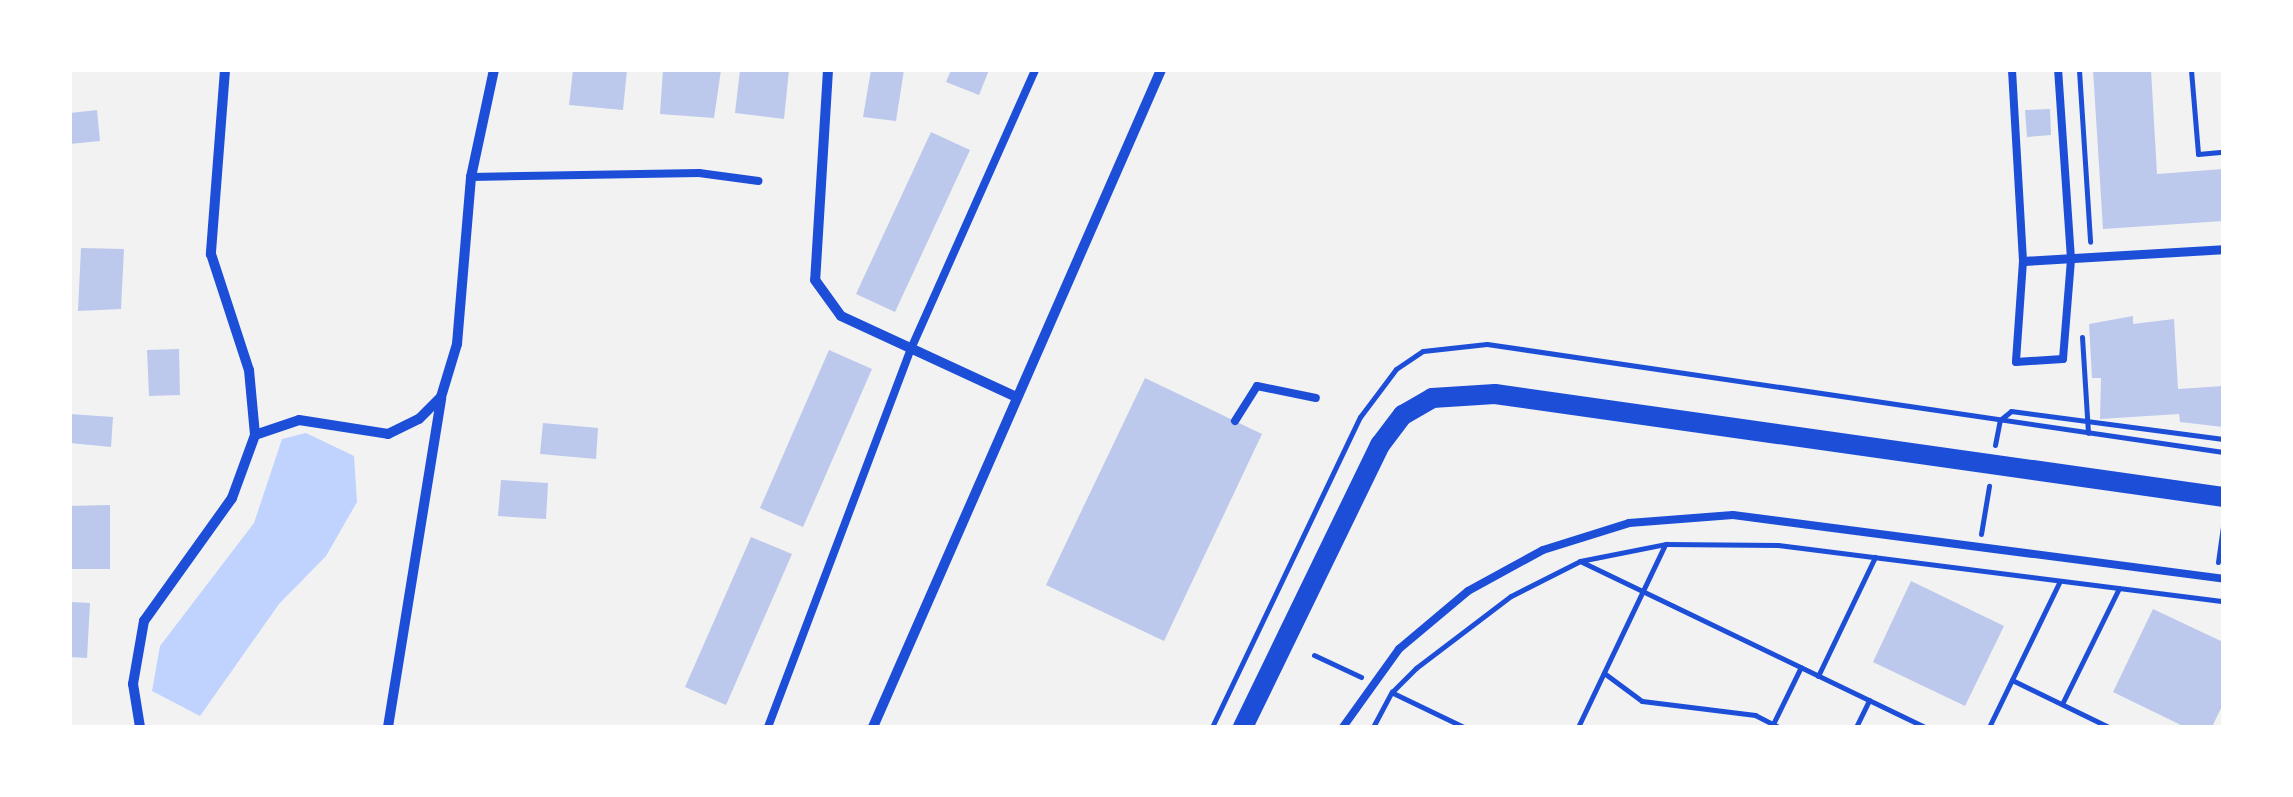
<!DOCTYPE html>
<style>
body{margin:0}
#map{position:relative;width:2293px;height:797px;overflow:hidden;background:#f2f2f2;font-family:"Source Serif 4",serif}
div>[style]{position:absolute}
.water>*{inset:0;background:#bfd3fe}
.building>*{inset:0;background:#bdc9ec}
.path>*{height:5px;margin:-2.5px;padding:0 2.5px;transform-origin:2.5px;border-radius:2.5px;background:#1d4ed8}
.service>*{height:8px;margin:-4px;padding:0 4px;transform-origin:4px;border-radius:4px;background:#1d4ed8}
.pedestrian>*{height:9px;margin:-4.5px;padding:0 4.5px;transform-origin:4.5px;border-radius:4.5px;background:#1d4ed8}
.minor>*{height:10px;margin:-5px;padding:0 5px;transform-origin:5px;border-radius:5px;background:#1d4ed8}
.secondary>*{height:20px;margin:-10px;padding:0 10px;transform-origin:10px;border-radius:10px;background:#1d4ed8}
span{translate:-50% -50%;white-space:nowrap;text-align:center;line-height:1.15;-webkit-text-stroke:9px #fff;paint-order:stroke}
.frame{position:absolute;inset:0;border:72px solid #fff;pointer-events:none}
</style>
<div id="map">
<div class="water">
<div style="clip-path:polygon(306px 433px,354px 456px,357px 502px,326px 556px,279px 604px,200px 716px,152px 691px,160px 646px,254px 523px,282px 439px)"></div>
</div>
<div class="building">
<div style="clip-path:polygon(573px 70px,627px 70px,623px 110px,569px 105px)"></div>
<div style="clip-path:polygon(663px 70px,721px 70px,714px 118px,660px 114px)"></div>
<div style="clip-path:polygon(740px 70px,789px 70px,784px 119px,735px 113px)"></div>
<div style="clip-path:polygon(871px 70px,904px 70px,896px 121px,863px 117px)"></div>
<div style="clip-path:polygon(951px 70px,989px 70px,979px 95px,946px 82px)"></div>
<div style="clip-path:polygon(2093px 70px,2151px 70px,2157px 174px,2223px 169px,2223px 221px,2103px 229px)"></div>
<div style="clip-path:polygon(2050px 109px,2051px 135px,2027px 137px,2025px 110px)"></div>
<div style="clip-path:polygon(97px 110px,100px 141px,70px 144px,70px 113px)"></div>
<div style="clip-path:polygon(931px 132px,970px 150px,895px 312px,856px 294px)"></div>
<div style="clip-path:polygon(81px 248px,124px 249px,121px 309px,78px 311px)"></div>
<div style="clip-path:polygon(2133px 316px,2133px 324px,2174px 319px,2178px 389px,2223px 386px,2223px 427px,2180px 422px,2179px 414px,2100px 419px,2101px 378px,2092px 378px,2089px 324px)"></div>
<div style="clip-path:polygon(179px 349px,180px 395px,149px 396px,147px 350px)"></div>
<div style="clip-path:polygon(829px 350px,872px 369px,803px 527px,760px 508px)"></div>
<div style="clip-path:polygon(1145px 378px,1262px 434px,1164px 641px,1046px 585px)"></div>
<div style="clip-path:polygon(70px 414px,113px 417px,111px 447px,70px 443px)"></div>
<div style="clip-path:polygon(543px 423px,598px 428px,596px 459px,540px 454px)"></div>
<div style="clip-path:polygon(501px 480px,548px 483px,546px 519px,498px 516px)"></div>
<div style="clip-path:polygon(110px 505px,110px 569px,70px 569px,70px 506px)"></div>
<div style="clip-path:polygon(751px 537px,792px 554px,726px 705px,685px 687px)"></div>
<div style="clip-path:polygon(1911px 581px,2004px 626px,1965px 706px,1873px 662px)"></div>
<div style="clip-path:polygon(70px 602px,90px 603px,87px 658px,70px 657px)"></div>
<div style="clip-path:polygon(2153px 609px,2223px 642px,2223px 704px,2212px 727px,2185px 727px,2113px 692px)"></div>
</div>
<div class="path">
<div style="left:2079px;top:70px;width:172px;rotate:86.3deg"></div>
<div style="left:2191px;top:70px;width:84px;rotate:85.2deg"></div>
<div style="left:2198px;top:154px;width:25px;rotate:-5deg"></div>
<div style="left:2082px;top:337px;width:96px;rotate:86.4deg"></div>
<div style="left:1995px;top:445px;width:25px;rotate:-79deg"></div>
<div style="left:2000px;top:420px;width:14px;rotate:-39deg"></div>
<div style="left:2011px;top:411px;width:214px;rotate:7.5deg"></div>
<div style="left:1981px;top:534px;width:49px;rotate:-80.5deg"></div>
<div style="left:1582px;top:562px;width:381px;rotate:25.7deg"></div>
<div style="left:2218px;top:562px;width:36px;rotate:-82deg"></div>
<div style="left:1314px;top:655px;width:52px;rotate:25.1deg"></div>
<div style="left:1604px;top:673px;width:47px;rotate:36.4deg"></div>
<div style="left:1642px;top:701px;width:114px;rotate:7.1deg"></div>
<div style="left:1755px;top:715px;width:27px;rotate:27deg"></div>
<div style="left:1818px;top:676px;width:132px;rotate:-64.4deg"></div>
<div style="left:2012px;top:680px;width:108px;rotate:25.9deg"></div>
<div style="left:1393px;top:693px;width:79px;rotate:25.6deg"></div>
<div style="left:2062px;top:704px;width:129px;rotate:-63.8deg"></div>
<div style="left:1774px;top:722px;width:61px;rotate:-63.9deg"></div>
<div style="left:1212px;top:727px;width:344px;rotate:-64.5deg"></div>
<div style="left:1360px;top:417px;width:60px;rotate:-53.1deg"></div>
<div style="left:1396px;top:369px;width:32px;rotate:-34deg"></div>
<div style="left:1423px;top:351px;width:64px;rotate:-6.2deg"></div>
<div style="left:1487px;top:344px;width:744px;rotate:8.35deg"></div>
<div style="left:1373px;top:727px;width:40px;rotate:-62deg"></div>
<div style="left:1392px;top:692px;width:34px;rotate:-45deg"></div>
<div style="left:1416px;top:668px;width:119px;rotate:-37.2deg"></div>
<div style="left:1511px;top:596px;width:77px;rotate:-26.9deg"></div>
<div style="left:1580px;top:561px;width:88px;rotate:-11.2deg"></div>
<div style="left:1666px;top:544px;width:112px;rotate:0.5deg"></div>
<div style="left:1778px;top:545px;width:449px;rotate:7.2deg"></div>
<div style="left:1578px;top:727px;width:202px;rotate:-64.5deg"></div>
<div style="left:1856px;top:727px;width:30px;rotate:-64deg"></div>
<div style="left:1989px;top:727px;width:162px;rotate:-64.1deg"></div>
</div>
<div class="service">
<div style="left:2012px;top:70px;width:191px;rotate:86.7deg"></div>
<div style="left:2023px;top:261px;width:101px;rotate:94deg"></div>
<div style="left:2016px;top:362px;width:47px;rotate:-3.7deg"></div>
<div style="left:2063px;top:359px;width:100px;rotate:-85.4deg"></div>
<div style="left:2071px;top:259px;width:189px;rotate:-93.9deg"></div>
<div style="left:471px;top:177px;width:228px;rotate:-1deg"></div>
<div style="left:699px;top:173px;width:60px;rotate:7.7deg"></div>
<div style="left:1235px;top:421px;width:41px;rotate:-57.8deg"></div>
<div style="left:1257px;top:386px;width:60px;rotate:11.5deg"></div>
<div style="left:768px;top:727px;width:402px;rotate:-69.3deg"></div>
<div style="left:910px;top:351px;width:308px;rotate:-66deg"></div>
<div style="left:1343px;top:727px;width:96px;rotate:-54.3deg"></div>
<div style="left:1399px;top:649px;width:90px;rotate:-40deg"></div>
<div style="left:1468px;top:591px;width:85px;rotate:-28.7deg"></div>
<div style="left:1543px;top:550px;width:90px;rotate:-17.4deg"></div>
<div style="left:1629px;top:523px;width:104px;rotate:-4.4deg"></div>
<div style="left:1733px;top:515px;width:494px;rotate:7.4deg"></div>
</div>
<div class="pedestrian">
<div style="left:2023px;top:261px;width:200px;rotate:-3.4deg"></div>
</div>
<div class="minor">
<div style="left:225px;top:70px;width:185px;rotate:94.4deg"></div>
<div style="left:211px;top:254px;width:122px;rotate:71.9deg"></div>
<div style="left:249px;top:370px;width:65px;rotate:84.7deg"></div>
<div style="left:828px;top:70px;width:210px;rotate:93.5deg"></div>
<div style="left:815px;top:280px;width:44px;rotate:54.2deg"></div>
<div style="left:841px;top:316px;width:193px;rotate:24.8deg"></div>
<div style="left:140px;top:727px;width:44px;rotate:-99.2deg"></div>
<div style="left:133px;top:684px;width:64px;rotate:-80.1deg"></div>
<div style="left:144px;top:621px;width:151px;rotate:-54.4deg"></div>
<div style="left:232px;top:498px;width:67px;rotate:-69.9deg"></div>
<div style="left:255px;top:435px;width:46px;rotate:-18.8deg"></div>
<div style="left:299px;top:420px;width:90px;rotate:8.9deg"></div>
<div style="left:388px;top:434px;width:34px;rotate:-26deg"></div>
<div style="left:419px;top:419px;width:31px;rotate:-45deg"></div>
<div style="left:441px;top:397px;width:55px;rotate:-73.2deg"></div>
<div style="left:457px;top:344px;width:168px;rotate:-85.2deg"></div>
<div style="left:471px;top:177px;width:109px;rotate:-77.9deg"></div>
<div style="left:388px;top:727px;width:333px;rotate:-80.8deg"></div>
<div style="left:873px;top:727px;width:717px;rotate:-66.33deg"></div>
</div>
<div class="secondary">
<div style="left:1243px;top:727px;width:314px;rotate:-64.1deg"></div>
<div style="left:1380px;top:445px;width:38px;rotate:-53deg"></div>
<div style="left:1403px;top:415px;width:34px;rotate:-30deg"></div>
<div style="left:1432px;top:398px;width:63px;rotate:-3.6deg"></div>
<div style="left:1495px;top:394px;width:735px;rotate:8.05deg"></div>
</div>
<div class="frame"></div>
</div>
